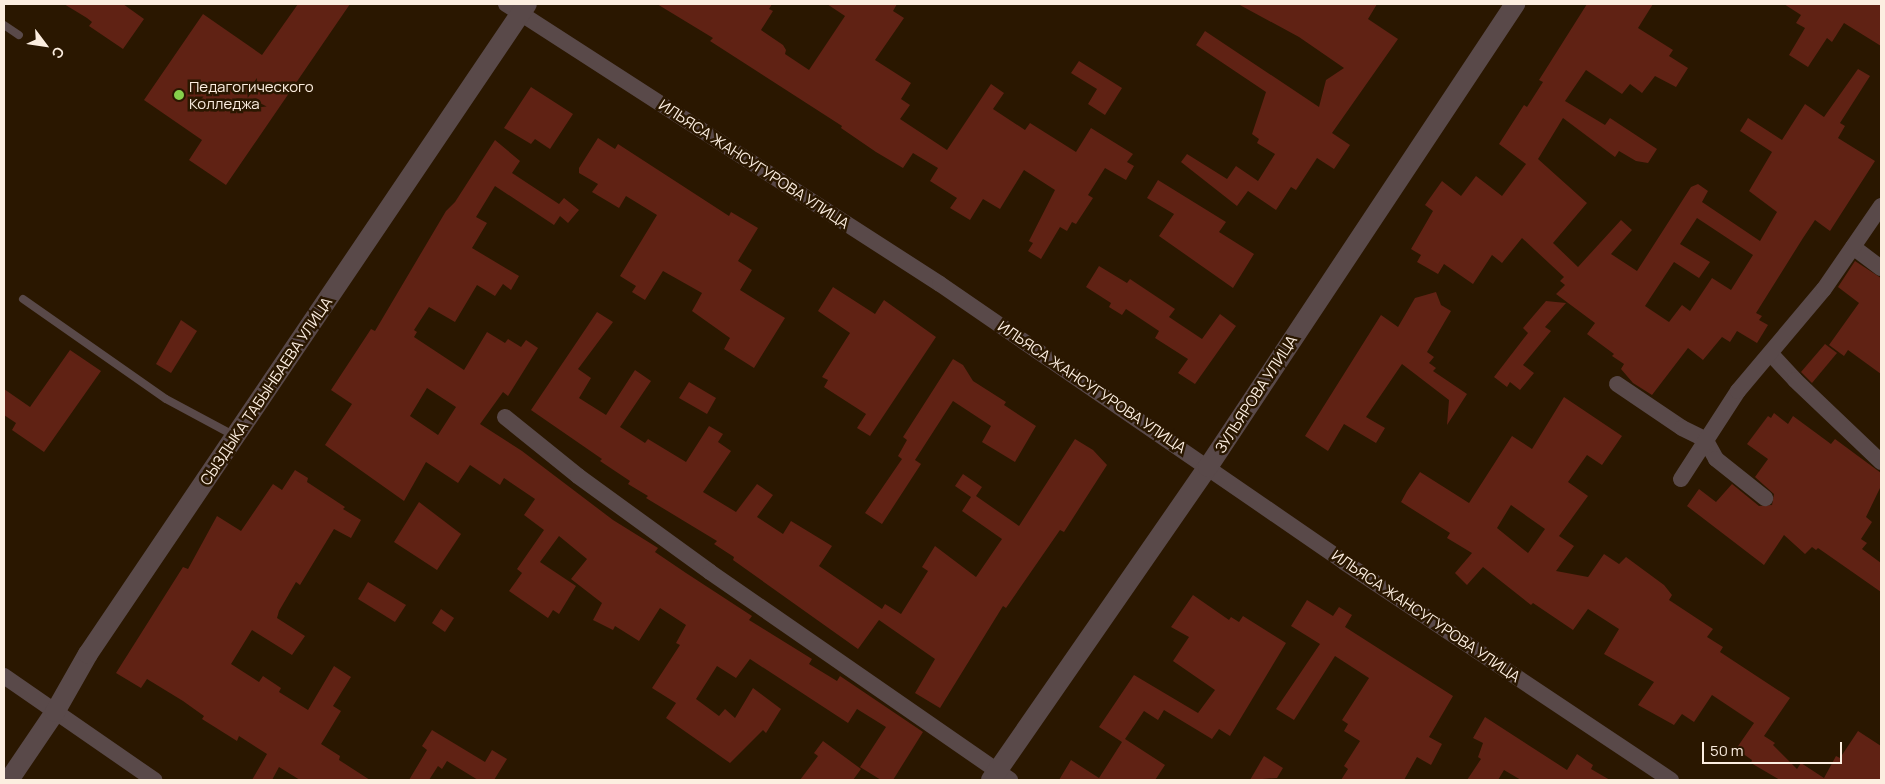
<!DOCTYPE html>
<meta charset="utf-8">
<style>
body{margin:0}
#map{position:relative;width:1885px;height:784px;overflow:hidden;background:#2a1700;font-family:Manrope,sans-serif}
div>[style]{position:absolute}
.building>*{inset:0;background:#602214}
.service>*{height:8px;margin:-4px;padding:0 4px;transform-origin:4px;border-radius:4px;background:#594949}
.minor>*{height:16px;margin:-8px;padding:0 8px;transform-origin:8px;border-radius:8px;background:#594949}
.tertiary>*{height:20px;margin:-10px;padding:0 10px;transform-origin:10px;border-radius:10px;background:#594949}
.dots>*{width:14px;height:14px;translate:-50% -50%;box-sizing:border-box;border:2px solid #2a1700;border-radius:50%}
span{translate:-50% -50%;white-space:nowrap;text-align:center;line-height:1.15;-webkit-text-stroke:5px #2a1700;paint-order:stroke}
.poi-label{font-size:15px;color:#fceee0}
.left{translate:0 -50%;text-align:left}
.street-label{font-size:15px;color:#fceee0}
.frame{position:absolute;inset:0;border:5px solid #fceee0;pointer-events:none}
.north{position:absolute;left:20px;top:20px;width:50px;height:50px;-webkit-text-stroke:4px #2a1700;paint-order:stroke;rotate:121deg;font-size:14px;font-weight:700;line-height:20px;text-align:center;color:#fceee0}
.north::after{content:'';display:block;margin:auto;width:18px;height:22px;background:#fceee0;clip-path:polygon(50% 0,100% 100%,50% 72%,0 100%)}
.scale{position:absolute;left:1702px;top:742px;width:140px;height:22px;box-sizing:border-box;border:2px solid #fceee0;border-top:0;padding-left:6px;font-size:15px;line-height:18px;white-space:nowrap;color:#fceee0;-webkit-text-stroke:4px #2a1700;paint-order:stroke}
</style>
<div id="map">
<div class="building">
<div style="clip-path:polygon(64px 4px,123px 4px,144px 19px,123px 49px,89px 26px,92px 22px,87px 18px)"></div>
<div style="clip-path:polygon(298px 4px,350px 4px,226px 185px,189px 160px,202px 140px,144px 100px,203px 14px,262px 55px)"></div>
<div style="clip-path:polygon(657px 4px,772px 4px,769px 9px,773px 11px,761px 30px,783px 45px,786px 50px,785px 54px,809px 70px,845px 16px,827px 4px,897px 4px,893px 11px,904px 18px,875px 60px,911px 83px,901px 99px,910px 105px,900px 119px,947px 150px,991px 84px,1004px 93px,993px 109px,1025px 130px,1030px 123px,1076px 152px,1091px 128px,1133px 154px,1127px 162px,1134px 166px,1126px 180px,1105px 168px,1088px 195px,1093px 198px,1076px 224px,1072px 222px,1067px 231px,1060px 227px,1041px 259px,1028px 251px,1033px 243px,1029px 241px,1055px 190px,1024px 170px,1000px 209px,983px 199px,970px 220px,950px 208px,957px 198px,930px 181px,938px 168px,913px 153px,903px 168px,876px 152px,841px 128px,842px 126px,710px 41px,713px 38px)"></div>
<div style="clip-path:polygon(1238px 4px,1377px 4px,1368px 19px,1398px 39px,1332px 133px,1350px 145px,1334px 169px,1317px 158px,1296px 190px,1291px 187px,1276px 210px,1248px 191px,1237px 206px,1181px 162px,1187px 154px,1227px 179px,1236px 166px,1258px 181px,1275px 154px,1257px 143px,1259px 139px,1252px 134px,1266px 92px,1196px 45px,1205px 31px,1319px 107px,1326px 80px,1344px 68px,1299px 37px)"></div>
<div style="clip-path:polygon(evenodd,1587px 4px,1653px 4px,1638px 28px,1673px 50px,1669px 56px,1688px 68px,1676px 87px,1655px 76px,1642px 93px,1630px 84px,1622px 94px,1586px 70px,1565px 101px,1605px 125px,1610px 118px,1657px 149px,1648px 163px,1636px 161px,1619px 151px,1615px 157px,1563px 118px,1538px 159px,1587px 203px,1553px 243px,1578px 267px,1621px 220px,1632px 230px,1611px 254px,1637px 271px,1691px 187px,1698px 184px,1708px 191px,1702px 202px,1760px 241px,1777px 212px,1749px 191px,1772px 152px,1740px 131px,1748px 118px,1782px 140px,1805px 104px,1824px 117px,1858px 69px,1870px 76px,1840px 123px,1845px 126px,1838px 138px,1875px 161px,1830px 231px,1815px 220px,1803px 238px,1756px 313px,1762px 316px,1759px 320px,1768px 325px,1757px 343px,1737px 331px,1730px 342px,1722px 337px,1703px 360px,1688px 348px,1652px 395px,1633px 383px,1621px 369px,1624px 364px,1612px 356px,1614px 354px,1587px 334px,1595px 323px,1556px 294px,1565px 285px,1560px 281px,1564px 277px,1522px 238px,1502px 263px,1492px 255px,1473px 284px,1444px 264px,1438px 274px,1417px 262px,1421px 255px,1411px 249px,1433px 211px,1425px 205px,1442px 181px,1461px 196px,1476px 176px,1502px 196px,1526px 164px,1499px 144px,1524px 105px,1527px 107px,1543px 82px,1539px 80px,1587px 4px,1697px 218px,1753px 255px,1731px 290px,1712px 278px,1690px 311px,1682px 305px,1669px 322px,1645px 306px,1674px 262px,1699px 278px,1710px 262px,1680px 244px,1697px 218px)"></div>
<div style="clip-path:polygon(1784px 4px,1881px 4px,1881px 46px,1844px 23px,1832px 42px,1827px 38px,1808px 67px,1789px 55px,1805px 28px,1796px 23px,1801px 15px)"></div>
<div style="clip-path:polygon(1079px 61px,1122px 88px,1105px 115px,1088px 104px,1097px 89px,1071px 73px)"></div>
<div style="clip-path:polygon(531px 87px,573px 114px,550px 149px,535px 139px,531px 144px,504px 128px)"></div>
<div style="clip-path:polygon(598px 138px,615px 149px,618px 144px,729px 216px,731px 212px,758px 228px,738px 261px,752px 270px,740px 290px,785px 318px,754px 368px,724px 349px,730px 338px,692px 311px,702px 293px,663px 271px,645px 300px,632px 292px,636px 286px,620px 276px,657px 215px,626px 196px,619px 208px,592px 192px,598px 184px,579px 173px,579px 168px)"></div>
<div style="clip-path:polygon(evenodd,495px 140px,520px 161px,512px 173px,559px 204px,564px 198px,579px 210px,568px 223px,560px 216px,554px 225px,495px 186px,476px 217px,487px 223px,472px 248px,519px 276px,511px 290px,503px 284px,495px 296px,477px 285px,455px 322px,429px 307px,414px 330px,417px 332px,414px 337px,464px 370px,487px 332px,505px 343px,508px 339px,521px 347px,526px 340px,538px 348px,508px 396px,503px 392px,480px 424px,522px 451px,613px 520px,658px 548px,655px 552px,686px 573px,752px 616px,749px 620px,812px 659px,809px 664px,837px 681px,840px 676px,923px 732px,893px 780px,881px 780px,860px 767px,886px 727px,857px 709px,848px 723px,750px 659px,736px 678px,717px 666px,696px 699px,719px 716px,725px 709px,735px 718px,753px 688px,781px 709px,766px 733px,763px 730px,730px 763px,666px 718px,676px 703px,652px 688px,680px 645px,676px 643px,686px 625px,660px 608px,639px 641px,615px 626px,613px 630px,593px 620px,602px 603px,571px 579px,587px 559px,559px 536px,540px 562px,576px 586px,559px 614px,553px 610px,548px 618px,509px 591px,522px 573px,517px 569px,544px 530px,524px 515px,535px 499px,504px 478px,500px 485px,470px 465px,458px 483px,426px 462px,404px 501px,325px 445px,352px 404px,331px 390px,371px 329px,375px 331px,446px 211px,455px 202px,495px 140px,427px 388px,456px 407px,438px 435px,410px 416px,427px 388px)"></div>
<div style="clip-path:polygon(1158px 180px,1226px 222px,1219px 232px,1254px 254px,1233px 288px,1159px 236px,1174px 214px,1147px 198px)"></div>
<div style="clip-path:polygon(1855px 261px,1881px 278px,1881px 374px,1848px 350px,1844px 356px,1829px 345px,1859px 303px,1838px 287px)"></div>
<div style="clip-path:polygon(1099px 266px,1127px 283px,1130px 279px,1175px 309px,1169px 317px,1202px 339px,1220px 314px,1236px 326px,1195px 384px,1178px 373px,1188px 359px,1155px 338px,1159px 331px,1126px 309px,1122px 315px,1109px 307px,1111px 303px,1086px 287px)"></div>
<div style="clip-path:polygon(833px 287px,875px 314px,884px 300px,936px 337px,870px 436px,857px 428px,866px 414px,824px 387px,828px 380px,822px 377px,850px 333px,818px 311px)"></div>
<div style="clip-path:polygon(1436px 292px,1441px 305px,1451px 311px,1427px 352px,1434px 357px,1429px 363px,1436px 368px,1433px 371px,1467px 394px,1447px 425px,1449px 400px,1402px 364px,1366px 417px,1385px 428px,1376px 443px,1344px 424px,1328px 451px,1305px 436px,1381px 315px,1398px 327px,1415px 298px)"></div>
<div style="clip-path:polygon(1546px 301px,1566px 303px,1545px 327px,1551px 331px,1523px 365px,1534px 373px,1520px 390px,1510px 382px,1507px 387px,1494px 377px,1528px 333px,1523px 328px)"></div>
<div style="clip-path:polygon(597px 312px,613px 322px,578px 369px,591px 378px,579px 398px,606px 415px,635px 370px,651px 381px,620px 427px,645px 443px,648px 439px,686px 462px,709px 426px,723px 434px,718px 442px,731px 451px,703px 492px,736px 512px,757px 484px,773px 495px,757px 517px,783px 534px,791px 521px,832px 546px,819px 566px,882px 609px,885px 604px,901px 614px,928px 571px,922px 567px,935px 546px,976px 577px,1002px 539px,962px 511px,971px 497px,955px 486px,963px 474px,982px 487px,976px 496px,1019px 526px,1075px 439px,1093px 450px,1107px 465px,1064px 532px,1060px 530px,1006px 608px,1003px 606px,940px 708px,915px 693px,935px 659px,879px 620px,858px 649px,733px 560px,734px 557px,714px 544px,717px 541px,646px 498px,648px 496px,628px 484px,630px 481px,600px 461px,602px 459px,531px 410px)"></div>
<div style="clip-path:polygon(181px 320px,197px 331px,171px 373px,156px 364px)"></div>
<div style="clip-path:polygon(1825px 344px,1837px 353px,1812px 383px,1801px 372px)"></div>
<div style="clip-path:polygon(70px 350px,101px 371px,44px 452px,12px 430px,16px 423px,4px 415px,4px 389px,30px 407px)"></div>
<div style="clip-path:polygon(953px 359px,963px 365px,973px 381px,1006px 402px,1004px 405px,1036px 426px,1015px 462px,982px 442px,991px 426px,953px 401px,915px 460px,921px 464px,882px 524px,865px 513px,902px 459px,898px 456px,907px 440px,903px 437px)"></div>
<div style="clip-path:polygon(689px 382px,716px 398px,707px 414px,679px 398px)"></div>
<div style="clip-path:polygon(evenodd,1564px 397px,1622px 436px,1602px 465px,1587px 455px,1568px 482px,1588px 496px,1559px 536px,1574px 546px,1556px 571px,1588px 577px,1604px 554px,1619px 564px,1626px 557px,1664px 585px,1672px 595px,1669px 600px,1713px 629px,1707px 637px,1723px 647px,1720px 652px,1790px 698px,1764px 736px,1775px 743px,1773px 745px,1797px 769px,1801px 763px,1824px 778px,1836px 756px,1840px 758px,1858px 731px,1881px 746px,1881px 780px,1780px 780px,1751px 763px,1752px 760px,1736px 749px,1754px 723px,1712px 695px,1694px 722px,1682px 714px,1674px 725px,1638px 705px,1654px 682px,1604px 654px,1619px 629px,1588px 609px,1573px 630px,1533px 603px,1531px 605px,1483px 567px,1467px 585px,1455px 573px,1472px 553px,1447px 538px,1450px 533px,1401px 502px,1407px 491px,1420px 472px,1469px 503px,1512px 436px,1532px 449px,1564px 397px,1511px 505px,1545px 529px,1528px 553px,1497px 528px,1511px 505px)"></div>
<div style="clip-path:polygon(1774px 413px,1788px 424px,1793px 416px,1831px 444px,1835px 439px,1881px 473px,1881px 486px,1866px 517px,1872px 522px,1861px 539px,1867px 543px,1862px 549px,1881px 563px,1881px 592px,1818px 548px,1816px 550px,1812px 547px,1805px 554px,1784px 535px,1764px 565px,1687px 506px,1699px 489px,1716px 502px,1732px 484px,1759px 506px,1772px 505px,1774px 494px,1755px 477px,1768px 459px,1747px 444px,1768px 416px,1771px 418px)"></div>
<div style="clip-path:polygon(295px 470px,308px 478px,307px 482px,345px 507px,343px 509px,361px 520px,351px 538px,334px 529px,300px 585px,296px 582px,279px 611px,277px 618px,305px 636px,292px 655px,252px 630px,231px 664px,259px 682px,263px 676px,281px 688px,279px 692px,308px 710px,334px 666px,351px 677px,333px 706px,341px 711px,321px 744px,340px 756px,339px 760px,370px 780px,300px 780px,279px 767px,272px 780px,252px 780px,267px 754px,239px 736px,237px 741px,202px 719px,204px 716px,183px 701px,147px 679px,141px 688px,116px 673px,183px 567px,188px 569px,217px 516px,241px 531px,273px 484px,282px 490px)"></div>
<div style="clip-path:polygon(419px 502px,461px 534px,437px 570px,394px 542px)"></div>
<div style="clip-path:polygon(368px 582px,406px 605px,395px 622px,358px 599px)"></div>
<div style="clip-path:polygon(1193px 595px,1229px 620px,1231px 617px,1239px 622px,1243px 616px,1286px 643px,1230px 736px,1219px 729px,1212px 739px,1164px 710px,1158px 720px,1144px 711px,1125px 739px,1165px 765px,1155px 780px,1059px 780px,1071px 760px,1099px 778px,1122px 742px,1099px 727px,1134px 675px,1198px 713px,1215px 690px,1173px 661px,1189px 637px,1171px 627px)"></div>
<div style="clip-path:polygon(1307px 600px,1333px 616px,1339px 607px,1352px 615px,1345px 627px,1453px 696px,1429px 737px,1442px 744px,1431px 765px,1417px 757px,1404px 780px,1341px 780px,1348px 769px,1344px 766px,1360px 741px,1344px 731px,1348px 724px,1342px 720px,1369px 678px,1335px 656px,1294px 720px,1276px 709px,1320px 644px,1291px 626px)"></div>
<div style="clip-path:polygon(441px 609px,454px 618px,445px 632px,432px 623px)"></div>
<div style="clip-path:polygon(1485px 717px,1567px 770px,1577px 754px,1593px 765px,1591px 769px,1610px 780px,1521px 780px,1504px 770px,1498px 780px,1467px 780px,1481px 759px,1478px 757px,1483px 743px,1473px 738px)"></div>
<div style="clip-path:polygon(432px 730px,485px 762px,492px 750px,507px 759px,494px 780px,478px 780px,447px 761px,442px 769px,438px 766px,429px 780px,409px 780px,427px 750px,422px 746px)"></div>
<div style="clip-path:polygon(823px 741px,861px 769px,853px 780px,800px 780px,818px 756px,814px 753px)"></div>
<div style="clip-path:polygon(1264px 756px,1283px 768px,1277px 778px,1250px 780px)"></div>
</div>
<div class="service">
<div style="left:4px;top:25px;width:18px;rotate:34deg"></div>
<div style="left:23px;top:299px;width:174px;rotate:35deg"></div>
<div style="left:166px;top:399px;width:78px;rotate:28.2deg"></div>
</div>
<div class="minor">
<div style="left:506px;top:4px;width:516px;rotate:32.83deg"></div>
<div style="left:940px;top:284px;width:490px;rotate:34.5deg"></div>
<div style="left:1344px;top:562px;width:393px;rotate:33.7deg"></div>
<div style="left:1853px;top:247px;width:35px;rotate:37deg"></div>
<div style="left:1771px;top:354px;width:35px;rotate:47deg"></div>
<div style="left:1795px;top:380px;width:119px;rotate:43.6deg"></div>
<div style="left:1617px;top:384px;width:78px;rotate:34.1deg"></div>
<div style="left:1682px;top:428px;width:25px;rotate:26deg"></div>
<div style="left:1705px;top:439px;width:23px;rotate:61deg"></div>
<div style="left:1716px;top:459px;width:63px;rotate:38.5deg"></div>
<div style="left:505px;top:417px;width:94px;rotate:38.9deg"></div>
<div style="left:578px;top:476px;width:163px;rotate:36deg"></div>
<div style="left:710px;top:572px;width:365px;rotate:34.7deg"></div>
<div style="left:1681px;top:479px;width:105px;rotate:-57.1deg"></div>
<div style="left:1738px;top:391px;width:133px;rotate:-49.9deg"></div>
<div style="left:1824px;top:289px;width:101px;rotate:-55.5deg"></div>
<div style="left:4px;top:676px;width:183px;rotate:34.7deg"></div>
</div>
<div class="tertiary">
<div style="left:9px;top:780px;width:82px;rotate:-55.9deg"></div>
<div style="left:55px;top:712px;width:67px;rotate:-60.4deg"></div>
<div style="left:88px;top:654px;width:784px;rotate:-55.97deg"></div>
<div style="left:991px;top:780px;width:381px;rotate:-55.3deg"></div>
<div style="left:1208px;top:467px;width:556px;rotate:-56.45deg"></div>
</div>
<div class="dots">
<div style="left:179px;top:95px;background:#86cf4b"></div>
</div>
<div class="poi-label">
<span class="left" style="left:189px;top:95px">Педагогического<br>Колледжа</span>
</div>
<div class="street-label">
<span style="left:754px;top:164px;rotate:33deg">ИЛЬЯСА ЖАНСУГУРОВА УЛИЦА</span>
<span style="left:1092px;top:387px;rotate:34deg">ИЛЬЯСА ЖАНСУГУРОВА УЛИЦА</span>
<span style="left:266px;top:391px;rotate:-56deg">СЫЗДЫКА ТАБЫНБАЕВА УЛИЦА</span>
<span style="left:1256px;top:394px;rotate:-57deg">ЗУЛЬЯРОВА УЛИЦА</span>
<span style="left:1426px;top:616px;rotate:34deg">ИЛЬЯСА ЖАНСУГУРОВА УЛИЦА</span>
</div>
<div class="frame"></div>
<div class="north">С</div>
<div class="scale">50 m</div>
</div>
